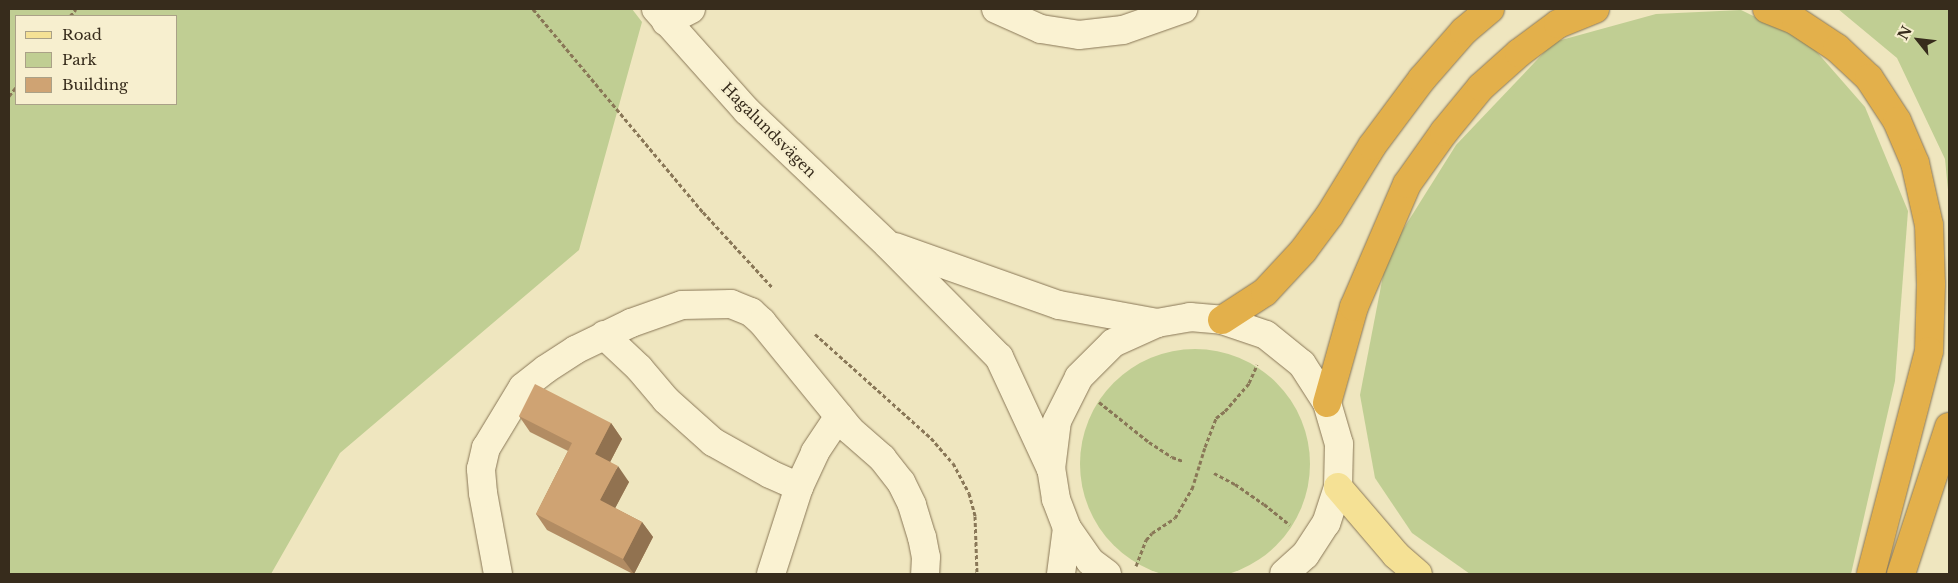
<!DOCTYPE html>
<meta charset="utf-8">
<style>
body{margin:0}
#map{position:relative;width:1958px;height:583px;overflow:hidden;background:#efe6bf;font-family:"Libre Baskerville",serif}
div>[style]{position:absolute}
.green>*{inset:0;background:#c0ce93}
.round{border-radius:50%}
.path>*{height:3px;margin-top:-1.5px;transform-origin:0;background:repeating-linear-gradient(90deg,#897757 0 4px,transparent 0 6.5px)}
.roads{filter:drop-shadow(0 0 1px #897757) drop-shadow(0 0 1px #897757)}
.minor>*{height:28px;margin:-14px;padding:0 14px;transform-origin:14px;border-radius:14px;background:#faf2d2}
.major>*{height:28px;margin:-14px;padding:0 14px;transform-origin:14px;border-radius:14px;background:#f5e195}
.highway>*{height:28px;margin:-14px;padding:0 14px;transform-origin:14px;border-radius:14px;background:#e3b04b}
.path-bridge>*{height:3px;margin-top:-1.5px;transform-origin:0;background:repeating-linear-gradient(90deg,#897757 0 4px,transparent 0 6.5px)}
.wall>*{inset:0;background:#b28c63}
.shaded-wall>*{inset:0;background:#917250}
.building>*{inset:0;background:#cfa373}
span{translate:-50% -50%;white-space:nowrap;text-align:center;line-height:1.15;-webkit-text-stroke:5px #f7efcf;paint-order:stroke}
.street-label{font-size:15px;color:#372c1c}
.frame{position:absolute;inset:0;border:10px solid #372c1c;pointer-events:none}
.legend{position:absolute;left:15px;top:15px;width:162px;height:90px;box-sizing:border-box;background:#f7efcf;border:1px solid #aaa187;margin:0;padding:6px 9px;list-style:none;font-size:15px;color:#372c1c}
.legend li{display:flex;align-items:center;gap:10px;height:25px}
.legend b{width:25px;border:1px solid #aaa187}
.north{position:absolute;left:1893px;top:15px;width:50px;height:50px;-webkit-text-stroke:4px #f7efcf;paint-order:stroke;rotate:299deg;font-size:14px;font-weight:700;line-height:20px;text-align:center;color:#372c1c}
.north::after{content:'';display:block;margin:auto;width:18px;height:22px;background:#372c1c;clip-path:polygon(50% 0,100% 100%,50% 72%,0 100%)}
</style>
<div id="map">
<div class="green">
<div style="clip-path:polygon(evenodd,9px 9px,632px 9px,642px 22px,579px 250px,340px 453px,271px 574px,9px 574px,9px 9px,176px 16px,176px 104px,16px 104px,16px 16px,176px 16px)"></div>
<div style="clip-path:polygon(1838px 9px,1949px 9px,1949px 200px,1945px 159px,1897px 58px)"></div>
<div style="clip-path:polygon(1741px 10px,1809px 43px,1865px 107px,1908px 211px,1895px 381px,1851px 574px,1470px 574px,1412px 533px,1375px 478px,1360px 395px,1387px 255px,1456px 145px,1554px 42px,1656px 14px)"></div>
<div class="round" style="left:1080px;top:349px;width:230px;height:230px"></div>
</div>
<div class="path">
<div style="left:533px;top:9px;width:265px;rotate:50.1deg"></div>
<div style="left:703px;top:212px;width:102px;rotate:47.4deg"></div>
<div style="left:70px;top:16px;width:9px;rotate:-49deg"></div>
<div style="left:9px;top:96px;width:11px;rotate:-52deg"></div>
<div style="left:815px;top:334px;width:156px;rotate:41.9deg"></div>
<div style="left:931px;top:438px;width:33px;rotate:49deg"></div>
<div style="left:953px;top:463px;width:34px;rotate:62deg"></div>
<div style="left:969px;top:493px;width:24px;rotate:75deg"></div>
<div style="left:975px;top:516px;width:58px;rotate:88deg"></div>
<div style="left:1099px;top:402px;width:64px;rotate:38.7deg"></div>
<div style="left:1149px;top:442px;width:27px;rotate:33deg"></div>
<div style="left:1172px;top:457px;width:12px;rotate:20deg"></div>
<div style="left:1205px;top:447px;width:31px;rotate:-69deg"></div>
<div style="left:1216px;top:418px;width:11px;rotate:-38deg"></div>
<div style="left:1225px;top:411px;width:37px;rotate:-49deg"></div>
<div style="left:1249px;top:383px;width:20px;rotate:-66deg"></div>
<div style="left:1214px;top:473px;width:24px;rotate:28deg"></div>
<div style="left:1235px;top:484px;width:35px;rotate:35deg"></div>
<div style="left:1264px;top:504px;width:33px;rotate:39deg"></div>
<div style="left:1136px;top:566px;width:28px;rotate:-69deg"></div>
<div style="left:1146px;top:540px;width:9px;rotate:-49deg"></div>
<div style="left:1152px;top:533px;width:27px;rotate:-33deg"></div>
<div style="left:1175px;top:518px;width:34px;rotate:-60deg"></div>
</div>
<div class="roads">
<div class="minor">
<div style="left:656px;top:9px;width:137px;rotate:48.3deg"></div>
<div style="left:747px;top:111px;width:195px;rotate:43.5deg"></div>
<div style="left:888px;top:245px;width:158px;rotate:45.3deg"></div>
<div style="left:999px;top:357px;width:123px;rotate:65.1deg"></div>
<div style="left:996px;top:9px;width:49px;rotate:24deg"></div>
<div style="left:1041px;top:29px;width:38px;rotate:9deg"></div>
<div style="left:1079px;top:35px;width:44px;rotate:-6.5deg"></div>
<div style="left:1123px;top:30px;width:64px;rotate:-19.3deg"></div>
<div style="left:666px;top:22px;width:28px;rotate:-27deg"></div>
<div style="left:895px;top:247px;width:174px;rotate:19.5deg"></div>
<div style="left:1059px;top:305px;width:100px;rotate:10.4deg"></div>
<div style="left:604px;top:335px;width:48px;rotate:43.3deg"></div>
<div style="left:639px;top:368px;width:42px;rotate:49.8deg"></div>
<div style="left:666px;top:400px;width:63px;rotate:41.8deg"></div>
<div style="left:713px;top:442px;width:65px;rotate:29.3deg"></div>
<div style="left:770px;top:474px;width:32px;rotate:24deg"></div>
<div style="left:498px;top:574px;width:82px;rotate:-100.5deg"></div>
<div style="left:483px;top:493px;width:24px;rotate:-95deg"></div>
<div style="left:481px;top:469px;width:22px;rotate:-77deg"></div>
<div style="left:486px;top:448px;width:71px;rotate:-58.8deg"></div>
<div style="left:523px;top:387px;width:29px;rotate:-38deg"></div>
<div style="left:546px;top:369px;width:35px;rotate:-33deg"></div>
<div style="left:575px;top:350px;width:62px;rotate:-25.7deg"></div>
<div style="left:631px;top:323px;width:54px;rotate:-19.4deg"></div>
<div style="left:682px;top:305px;width:49px;rotate:-1.2deg"></div>
<div style="left:731px;top:304px;width:22px;rotate:22deg"></div>
<div style="left:751px;top:312px;width:15px;rotate:42deg"></div>
<div style="left:762px;top:322px;width:139px;rotate:50.8deg"></div>
<div style="left:850px;top:430px;width:43px;rotate:41.2deg"></div>
<div style="left:882px;top:458px;width:31px;rotate:52deg"></div>
<div style="left:901px;top:482px;width:25px;rotate:64deg"></div>
<div style="left:912px;top:505px;width:34px;rotate:73deg"></div>
<div style="left:922px;top:537px;width:20px;rotate:79deg"></div>
<div style="left:926px;top:557px;width:17px;rotate:93deg"></div>
<div style="left:771px;top:574px;width:91px;rotate:-72.2deg"></div>
<div style="left:799px;top:487px;width:38px;rotate:-65deg"></div>
<div style="left:815px;top:452px;width:43px;rotate:-56.3deg"></div>
<div style="left:1061px;top:574px;width:46px;rotate:-82.6deg"></div>
<div style="left:1107px;top:574px;width:21px;rotate:-143deg"></div>
<div style="left:1090px;top:561px;width:40px;rotate:-124.9deg"></div>
<div style="left:1067px;top:528px;width:31px;rotate:-111deg"></div>
<div style="left:1056px;top:499px;width:30px;rotate:-99deg"></div>
<div style="left:1051px;top:469px;width:48px;rotate:-82.9deg"></div>
<div style="left:1057px;top:421px;width:49px;rotate:-63.4deg"></div>
<div style="left:1079px;top:377px;width:48px;rotate:-45deg"></div>
<div style="left:1113px;top:343px;width:48px;rotate:-24.4deg"></div>
<div style="left:1157px;top:323px;width:34px;rotate:-10deg"></div>
<div style="left:1190px;top:317px;width:32px;rotate:5deg"></div>
<div style="left:1222px;top:320px;width:46px;rotate:18.8deg"></div>
<div style="left:1266px;top:335px;width:46px;rotate:38.9deg"></div>
<div style="left:1302px;top:364px;width:46px;rotate:57.3deg"></div>
<div style="left:1327px;top:403px;width:43px;rotate:73.7deg"></div>
<div style="left:1339px;top:444px;width:43px;rotate:91.3deg"></div>
<div style="left:1338px;top:487px;width:38px;rotate:108deg"></div>
<div style="left:1326px;top:523px;width:38px;rotate:123deg"></div>
<div style="left:1305px;top:555px;width:28px;rotate:138deg"></div>
</div>
<div class="major">
<div style="left:1338px;top:487px;width:89px;rotate:49.5deg"></div>
<div style="left:1396px;top:555px;width:29px;rotate:41deg"></div>
</div>
<div class="highway">
<div style="left:1767px;top:9px;width:31px;rotate:22deg"></div>
<div style="left:1796px;top:21px;width:49px;rotate:33.4deg"></div>
<div style="left:1837px;top:48px;width:44px;rotate:43.2deg"></div>
<div style="left:1869px;top:78px;width:51px;rotate:56.9deg"></div>
<div style="left:1897px;top:121px;width:46px;rotate:66.8deg"></div>
<div style="left:1915px;top:163px;width:64px;rotate:77.3deg"></div>
<div style="left:1929px;top:225px;width:59px;rotate:88.1deg"></div>
<div style="left:1931px;top:284px;width:67px;rotate:91.7deg"></div>
<div style="left:1929px;top:351px;width:230px;rotate:104.6deg"></div>
<div style="left:1222px;top:320px;width:51px;rotate:-33.1deg"></div>
<div style="left:1265px;top:292px;width:56px;rotate:-47.2deg"></div>
<div style="left:1303px;top:251px;width:44px;rotate:-53.4deg"></div>
<div style="left:1329px;top:216px;width:82px;rotate:-58.4deg"></div>
<div style="left:1372px;top:146px;width:84px;rotate:-53.3deg"></div>
<div style="left:1422px;top:79px;width:64px;rotate:-48.8deg"></div>
<div style="left:1464px;top:31px;width:34px;rotate:-40deg"></div>
<div style="left:1327px;top:403px;width:100px;rotate:-74.3deg"></div>
<div style="left:1354px;top:307px;width:134px;rotate:-66.7deg"></div>
<div style="left:1407px;top:184px;width:64px;rotate:-54.6deg"></div>
<div style="left:1444px;top:132px;width:58px;rotate:-50.6deg"></div>
<div style="left:1481px;top:87px;width:51px;rotate:-41.8deg"></div>
<div style="left:1519px;top:53px;width:49px;rotate:-36.6deg"></div>
<div style="left:1558px;top:24px;width:40px;rotate:-22deg"></div>
<div style="left:1901px;top:574px;width:155px;rotate:-71.9deg"></div>
</div>
</div>
<div class="path-bridge">
<div style="left:1192px;top:489px;width:44px;rotate:-72.8deg"></div>
</div>
<div class="wall">
<div style="clip-path:polygon(519px 416px,611px 423px,622px 439px,610px 462px,629px 482px,615px 508px,642px 522px,653px 537px,634px 574px,633px 574px,547px 530px,536px 514px,568px 451px,530px 432px)"></div>
</div>
<div class="shaded-wall">
<div style="clip-path:polygon(611px 423px,622px 439px,606px 470px,595px 454px)"></div>
<div style="clip-path:polygon(618px 466px,629px 482px,611px 516px,600px 500px)"></div>
<div style="clip-path:polygon(642px 522px,653px 537px,634px 574px,623px 559px)"></div>
</div>
<div class="building">
<div style="clip-path:polygon(535px 384px,611px 423px,595px 454px,618px 466px,600px 500px,642px 522px,623px 559px,536px 514px,572px 443px,519px 416px)"></div>
</div>
<div class="street-label">
<span style="left:769px;top:130px;rotate:45deg">Hagalundsvägen</span>
</div>
<div class="frame"></div>
<ul class="legend">
<li><b style="height:6px;background:#f5e195"></b>Road</li>
<li><b style="height:14px;background:#c0ce93"></b>Park</li>
<li><b style="height:14px;background:#cfa373"></b>Building</li>
</ul>
<div class="north">N</div>
</div>
